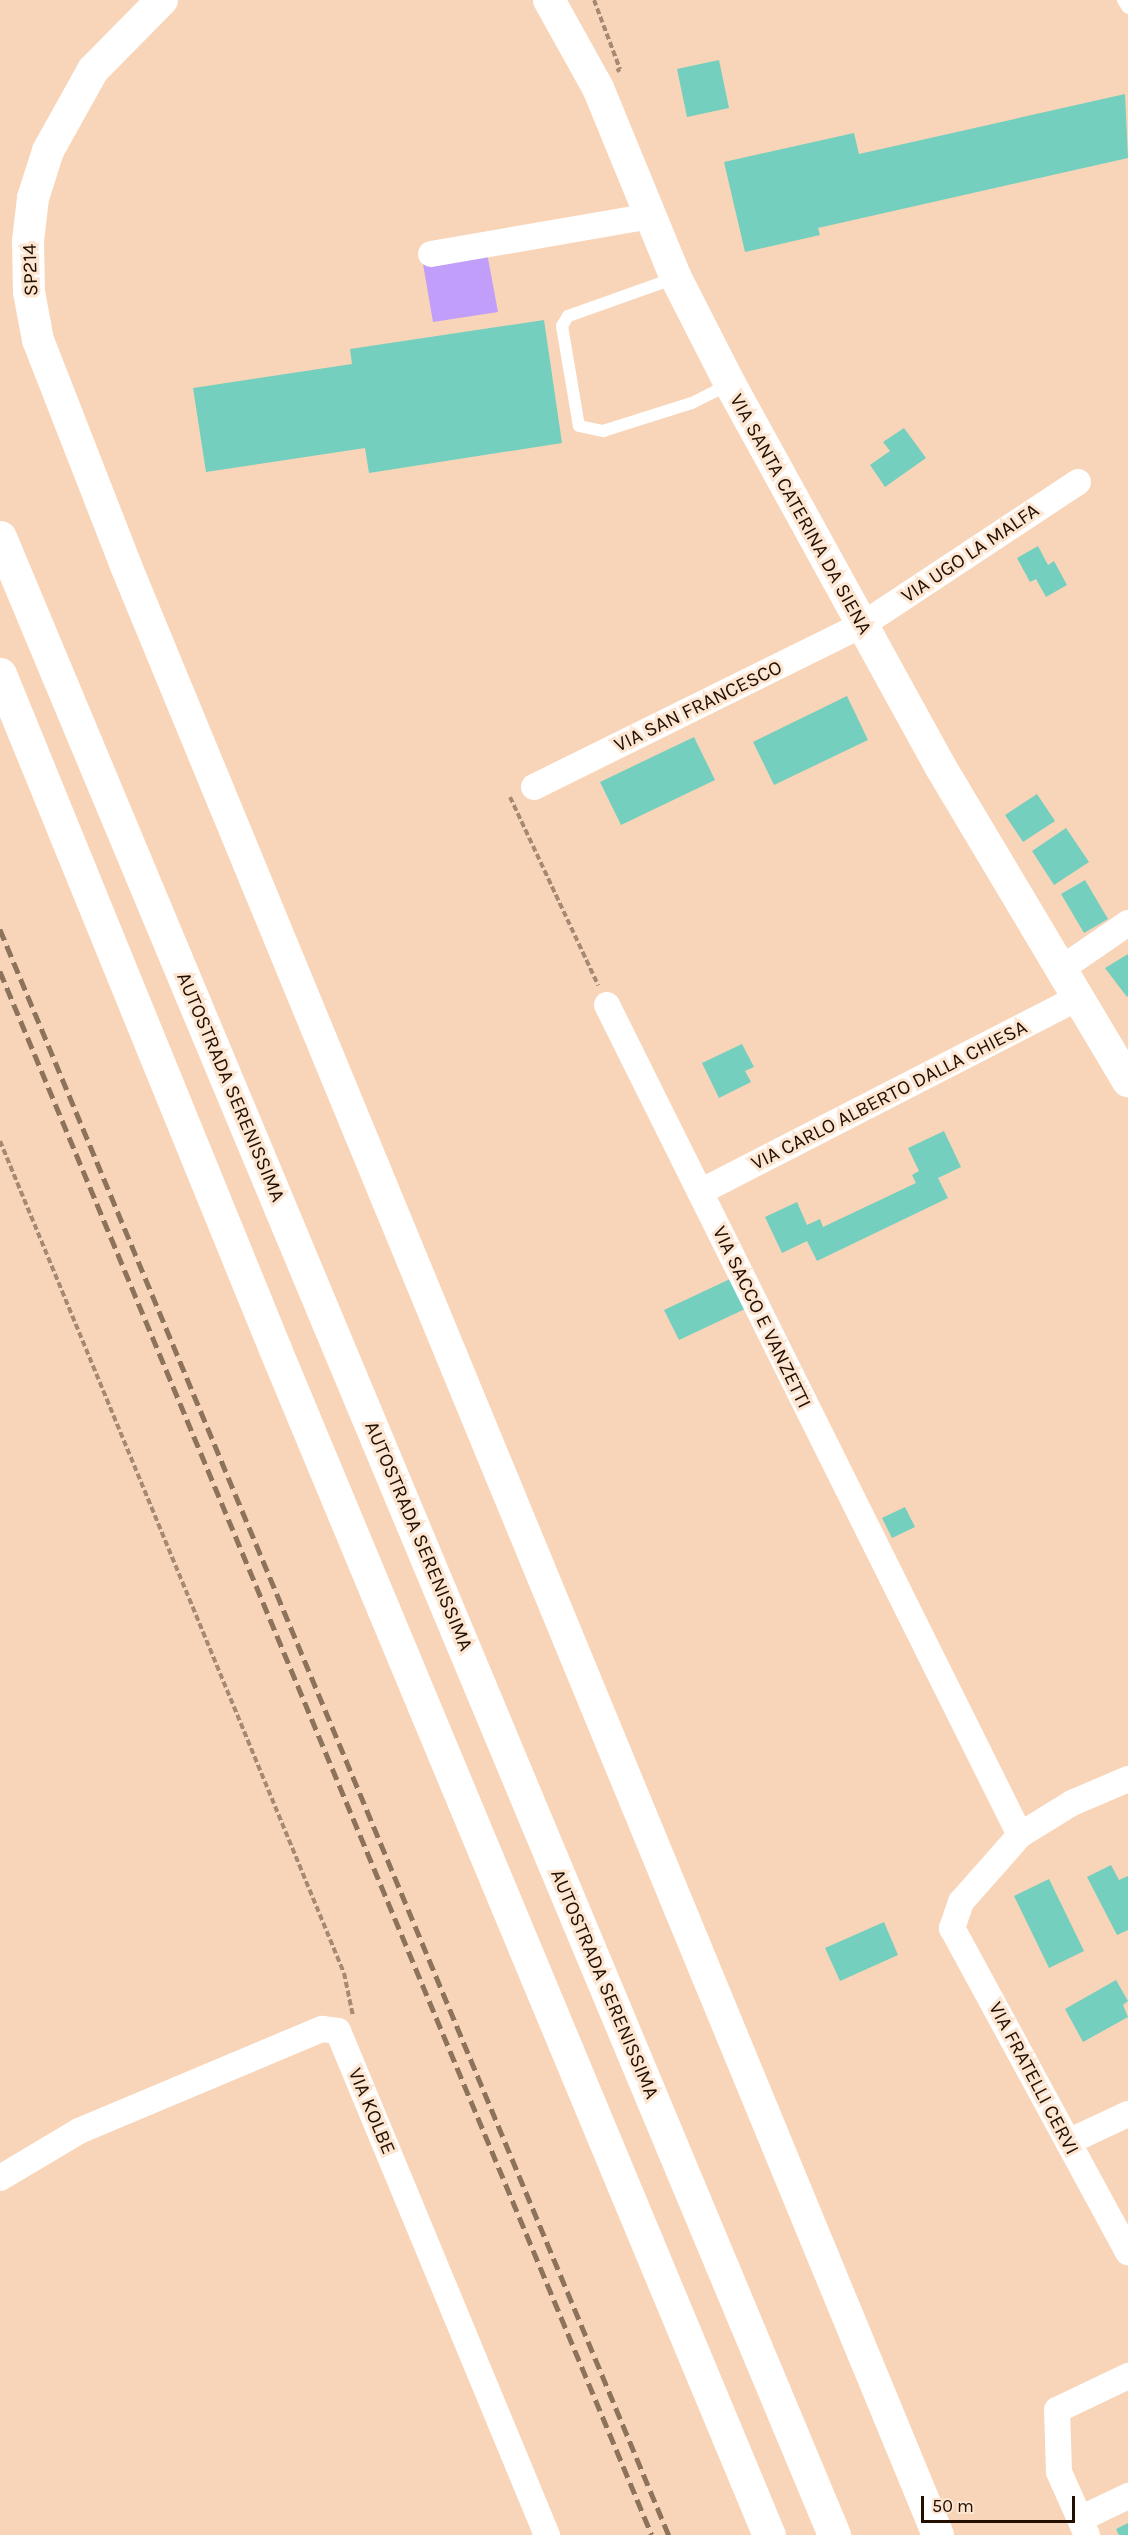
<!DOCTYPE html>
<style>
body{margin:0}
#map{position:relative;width:1128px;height:2535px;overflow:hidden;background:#f8d5b8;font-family:Karla,sans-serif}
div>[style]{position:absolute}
.green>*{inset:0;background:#c19ef9}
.building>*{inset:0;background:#74cfbf}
.path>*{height:4px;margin-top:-2px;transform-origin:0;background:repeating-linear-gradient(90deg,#a68972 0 6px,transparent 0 9px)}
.service>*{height:12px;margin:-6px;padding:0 6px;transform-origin:6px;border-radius:6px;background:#fff}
.minor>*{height:26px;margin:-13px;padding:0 13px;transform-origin:13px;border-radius:13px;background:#fff}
.tertiary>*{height:32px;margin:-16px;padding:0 16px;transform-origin:16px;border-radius:16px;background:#fff}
.motorway>*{height:33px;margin:-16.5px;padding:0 16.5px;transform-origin:16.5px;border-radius:16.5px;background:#fff}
.rail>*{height:4.5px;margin-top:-2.25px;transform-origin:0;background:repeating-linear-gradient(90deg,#8d725c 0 12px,transparent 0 18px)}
span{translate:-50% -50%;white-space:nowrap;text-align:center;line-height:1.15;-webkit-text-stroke:6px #fce5d1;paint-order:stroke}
.street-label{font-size:20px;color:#230f00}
.scale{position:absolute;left:921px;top:2496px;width:154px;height:27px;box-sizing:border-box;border:3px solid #230f00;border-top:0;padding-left:8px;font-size:18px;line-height:21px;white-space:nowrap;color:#230f00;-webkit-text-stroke:4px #fce5d1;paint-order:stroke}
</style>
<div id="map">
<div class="green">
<div style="clip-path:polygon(487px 253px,498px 312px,433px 322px,423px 264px)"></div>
</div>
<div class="building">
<div style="clip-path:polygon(719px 60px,729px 108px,687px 117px,677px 69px)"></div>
<div style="clip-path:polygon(1125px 94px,1128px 158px,818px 228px,820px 235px,745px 252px,724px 162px,854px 133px,859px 154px)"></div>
<div style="clip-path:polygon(544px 320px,562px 443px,369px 473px,365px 448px,206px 472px,193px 388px,352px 364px,350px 349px)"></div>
<div style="clip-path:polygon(904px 428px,926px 458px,885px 487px,870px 465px,890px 451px,883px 442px)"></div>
<div style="clip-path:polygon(1038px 546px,1048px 565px,1054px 561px,1067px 585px,1046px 597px,1036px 579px,1030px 582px,1017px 558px)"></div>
<div style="clip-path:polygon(847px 696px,868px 740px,774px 785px,753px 742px)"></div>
<div style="clip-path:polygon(694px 737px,715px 780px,621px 825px,600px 782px)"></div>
<div style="clip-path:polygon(1037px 794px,1055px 821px,1023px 842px,1005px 815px)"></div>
<div style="clip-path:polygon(1066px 828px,1089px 862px,1054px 885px,1032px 851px)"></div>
<div style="clip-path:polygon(1085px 880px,1108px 919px,1084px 933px,1061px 894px)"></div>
<div style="clip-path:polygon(1128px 954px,1128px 996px,1127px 997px,1105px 968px)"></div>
<div style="clip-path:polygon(742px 1044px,754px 1067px,745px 1071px,751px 1082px,719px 1098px,702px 1063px)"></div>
<div style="clip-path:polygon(944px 1131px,961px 1167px,938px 1178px,948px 1198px,817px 1261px,807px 1241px,782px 1253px,765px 1217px,797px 1202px,807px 1225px,820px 1219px,823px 1227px,916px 1183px,912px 1175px,919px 1171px,908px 1148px)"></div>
<div style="clip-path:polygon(730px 1279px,745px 1309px,679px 1340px,664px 1310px)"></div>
<div style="clip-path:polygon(905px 1507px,915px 1527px,892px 1538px,882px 1518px)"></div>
<div style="clip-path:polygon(1111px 1865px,1119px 1880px,1128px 1876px,1128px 1930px,1117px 1935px,1087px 1877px)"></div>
<div style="clip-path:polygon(1049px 1879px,1084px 1951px,1049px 1968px,1014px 1896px)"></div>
<div style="clip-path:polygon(884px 1922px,898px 1955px,840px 1981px,825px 1948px)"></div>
<div style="clip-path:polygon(1116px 1980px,1128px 2001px,1123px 2005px,1128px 2017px,1083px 2042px,1065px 2009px)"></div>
<div style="clip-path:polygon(1128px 2523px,1128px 2535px,1119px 2535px,1116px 2529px)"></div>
</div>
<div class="path">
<div style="left:594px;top:0;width:74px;rotate:69.4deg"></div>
<div style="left:620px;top:69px;width:4px;rotate:146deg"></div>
<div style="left:510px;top:797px;width:208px;rotate:64.9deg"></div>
<div style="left:0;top:1141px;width:900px;rotate:67.54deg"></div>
<div style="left:344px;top:1973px;width:44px;rotate:78.2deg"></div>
</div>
<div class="service">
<div style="left:1123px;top:0;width:9px;rotate:58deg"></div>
<div style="left:675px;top:278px;width:114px;rotate:160.4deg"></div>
<div style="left:568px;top:316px;width:12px;rotate:121deg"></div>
<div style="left:562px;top:326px;width:101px;rotate:80.4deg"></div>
<div style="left:579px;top:426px;width:25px;rotate:12deg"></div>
<div style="left:603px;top:431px;width:93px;rotate:-17.5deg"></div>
<div style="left:692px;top:403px;width:42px;rotate:-26.6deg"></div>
</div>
<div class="minor">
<div style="left:431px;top:254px;width:223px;rotate:-9.8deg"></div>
<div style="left:534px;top:787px;width:366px;rotate:-26.3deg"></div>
<div style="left:862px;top:625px;width:259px;rotate:-33.5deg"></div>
<div style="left:1061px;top:969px;width:81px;rotate:-34.5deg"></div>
<div style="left:607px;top:1005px;width:927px;rotate:63.55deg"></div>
<div style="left:700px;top:1192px;width:425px;rotate:-27.2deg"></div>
<div style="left:1128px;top:1779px;width:61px;rotate:156.8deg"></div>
<div style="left:1072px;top:1803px;width:61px;rotate:148.4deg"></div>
<div style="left:1020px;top:1835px;width:89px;rotate:131.4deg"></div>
<div style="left:961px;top:1902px;width:28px;rotate:109deg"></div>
<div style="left:952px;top:1928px;width:369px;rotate:61.5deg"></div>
<div style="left:1068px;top:2142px;width:66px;rotate:-25deg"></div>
<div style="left:0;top:2178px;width:92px;rotate:-30.7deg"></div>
<div style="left:79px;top:2131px;width:264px;rotate:-22.8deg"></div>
<div style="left:322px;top:2029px;width:16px;rotate:7deg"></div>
<div style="left:338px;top:2031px;width:546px;rotate:67.48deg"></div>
<div style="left:1080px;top:2519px;width:53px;rotate:-25.6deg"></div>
<div style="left:1087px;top:2535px;width:69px;rotate:-114deg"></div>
<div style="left:1059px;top:2472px;width:62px;rotate:-91.8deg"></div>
<div style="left:1057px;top:2410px;width:79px;rotate:-25.6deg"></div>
</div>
<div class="tertiary">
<div style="left:162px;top:0;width:98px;rotate:134.6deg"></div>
<div style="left:93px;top:70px;width:93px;rotate:119.1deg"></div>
<div style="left:48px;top:151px;width:49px;rotate:107.7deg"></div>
<div style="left:33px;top:198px;width:43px;rotate:96.6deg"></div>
<div style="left:28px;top:241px;width:51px;rotate:88.9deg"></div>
<div style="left:29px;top:292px;width:49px;rotate:79.4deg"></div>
<div style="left:38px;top:340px;width:243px;rotate:68.7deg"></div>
<div style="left:126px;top:566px;width:2130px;rotate:67.59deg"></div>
<div style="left:549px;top:0;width:101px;rotate:60.9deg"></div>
<div style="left:598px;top:88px;width:205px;rotate:67.7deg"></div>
<div style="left:676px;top:278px;width:119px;rotate:63deg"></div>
<div style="left:730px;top:384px;width:436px;rotate:61.2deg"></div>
<div style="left:940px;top:766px;width:367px;rotate:59.2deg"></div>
</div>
<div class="motorway">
<div style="left:0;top:537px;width:2165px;rotate:67.34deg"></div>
<div style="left:0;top:674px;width:729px;rotate:67.83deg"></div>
<div style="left:275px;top:1349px;width:1285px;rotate:67.39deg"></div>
</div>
<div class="rail">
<div style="left:0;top:929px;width:1740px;rotate:67.39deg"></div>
<div style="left:0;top:971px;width:1694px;rotate:67.37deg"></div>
</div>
<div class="street-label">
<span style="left:30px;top:270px;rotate:-92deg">SP214</span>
<span style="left:801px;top:514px;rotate:61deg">VIA SANTA CATERINA DA SIENA</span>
<span style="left:970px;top:553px;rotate:-34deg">VIA UGO LA MALFA</span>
<span style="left:698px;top:706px;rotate:-26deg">VIA SAN FRANCESCO</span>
<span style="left:231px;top:1087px;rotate:67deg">AUTOSTRADA SERENISSIMA</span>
<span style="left:889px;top:1095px;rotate:-27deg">VIA CARLO ALBERTO DALLA CHIESA</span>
<span style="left:762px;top:1317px;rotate:64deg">VIA SACCO E VANZETTI</span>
<span style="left:419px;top:1536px;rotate:67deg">AUTOSTRADA SERENISSIMA</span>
<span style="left:605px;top:1984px;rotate:67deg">AUTOSTRADA SERENISSIMA</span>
<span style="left:1034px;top:2078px;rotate:62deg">VIA FRATELLI CERVI</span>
<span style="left:372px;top:2111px;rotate:67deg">VIA KOLBE</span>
</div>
<div class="scale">50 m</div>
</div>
